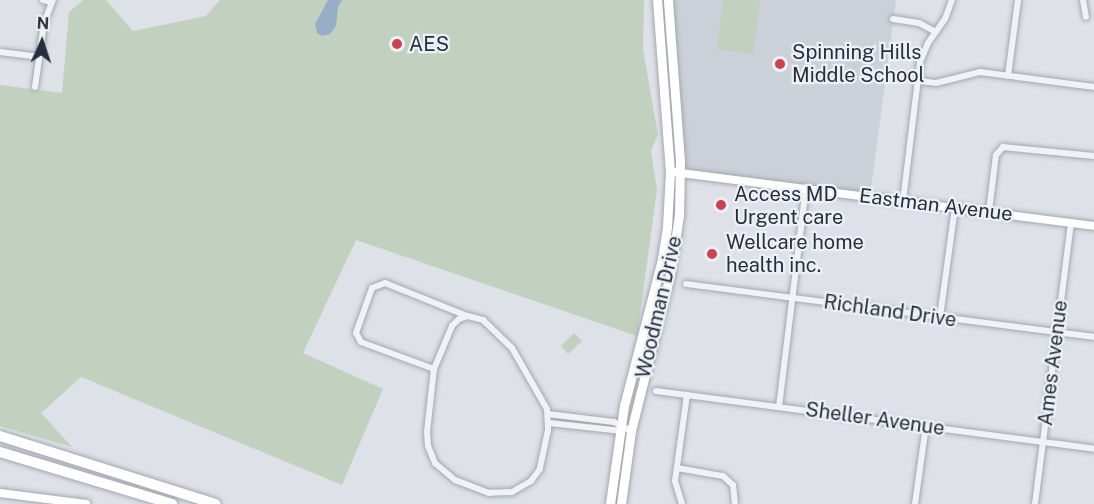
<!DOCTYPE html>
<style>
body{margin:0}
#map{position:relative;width:1094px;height:504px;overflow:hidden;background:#dee1e7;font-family:"Public Sans",sans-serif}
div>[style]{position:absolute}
.built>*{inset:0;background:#ccd0d9}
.green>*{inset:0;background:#c2d1bf}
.water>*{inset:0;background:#98adc8}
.roads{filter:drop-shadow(0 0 2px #a3a8b1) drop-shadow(0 0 2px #a3a8b1)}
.street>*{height:6px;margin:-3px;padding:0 3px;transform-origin:3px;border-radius:3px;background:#f0f2f6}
.secondary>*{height:8px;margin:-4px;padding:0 4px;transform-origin:4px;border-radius:4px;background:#fff}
.primary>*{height:9px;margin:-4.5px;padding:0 4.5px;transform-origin:4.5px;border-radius:4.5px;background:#fff}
.highway>*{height:10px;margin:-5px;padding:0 5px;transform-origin:5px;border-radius:5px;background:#fff}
.dots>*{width:16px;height:16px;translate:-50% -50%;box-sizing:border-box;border:3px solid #edf0f5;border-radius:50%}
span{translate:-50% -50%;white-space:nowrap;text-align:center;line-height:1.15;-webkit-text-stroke:4.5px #edf0f5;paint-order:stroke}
.poi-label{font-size:20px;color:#272e3e}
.left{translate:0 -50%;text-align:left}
.street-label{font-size:20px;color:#272e3e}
.north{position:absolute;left:12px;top:12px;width:60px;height:60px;-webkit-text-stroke:4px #edf0f5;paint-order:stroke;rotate:3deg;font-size:16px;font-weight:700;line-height:24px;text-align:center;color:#272e3e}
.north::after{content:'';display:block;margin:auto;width:21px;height:27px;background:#272e3e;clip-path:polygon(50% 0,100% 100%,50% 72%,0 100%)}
</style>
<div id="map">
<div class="built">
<div style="clip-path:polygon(668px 0,896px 0,870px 196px,681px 172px)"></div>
</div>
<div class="green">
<div style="clip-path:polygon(83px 0,106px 0,133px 31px,206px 16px,220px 0,644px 0,643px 49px,658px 135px,651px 151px,657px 190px,637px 336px,356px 240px,303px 353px,383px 389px,342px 485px,81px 377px,41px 413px,72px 447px,0 426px,0 85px,62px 93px,69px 12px)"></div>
<div style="clip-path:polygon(723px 0,760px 0,754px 54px,717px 50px)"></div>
<div style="clip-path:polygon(574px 333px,582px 341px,568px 354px,561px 346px)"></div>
</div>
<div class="water">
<div style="clip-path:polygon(328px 0,342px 0,338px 7px,336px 26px,330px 34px,322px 36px,317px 33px,315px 24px)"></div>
</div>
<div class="roads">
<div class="street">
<div style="left:43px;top:0;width:9px;rotate:13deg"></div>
<div style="left:1083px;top:0;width:17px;rotate:80deg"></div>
<div style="left:893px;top:19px;width:26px;rotate:9deg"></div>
<div style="left:919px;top:23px;width:19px;rotate:28deg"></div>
<div style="left:0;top:52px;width:39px;rotate:7deg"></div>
<div style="left:1008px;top:76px;width:77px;rotate:-82.5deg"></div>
<div style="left:918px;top:81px;width:18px;rotate:6deg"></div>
<div style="left:936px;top:83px;width:45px;rotate:-14deg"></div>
<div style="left:980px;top:72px;width:115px;rotate:7.5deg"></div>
<div style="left:35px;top:87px;width:65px;rotate:-82deg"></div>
<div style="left:44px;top:23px;width:25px;rotate:-69deg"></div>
<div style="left:903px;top:201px;width:140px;rotate:-83deg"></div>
<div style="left:920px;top:62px;width:21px;rotate:-67deg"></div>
<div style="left:928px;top:43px;width:29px;rotate:-55deg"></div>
<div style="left:945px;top:19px;width:20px;rotate:-70deg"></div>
<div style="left:989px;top:211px;width:56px;rotate:-82.9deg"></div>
<div style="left:996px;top:155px;width:11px;rotate:-49deg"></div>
<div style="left:1003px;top:147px;width:91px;rotate:5.6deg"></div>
<div style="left:686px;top:284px;width:411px;rotate:7.4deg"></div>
<div style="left:468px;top:316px;width:16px;rotate:15deg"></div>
<div style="left:483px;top:320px;width:40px;rotate:44deg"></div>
<div style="left:512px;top:348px;width:70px;rotate:60.2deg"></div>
<div style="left:547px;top:409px;width:21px;rotate:87deg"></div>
<div style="left:548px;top:430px;width:40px;rotate:102deg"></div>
<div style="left:540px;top:469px;width:15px;rotate:127deg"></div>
<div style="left:531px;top:481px;width:22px;rotate:150deg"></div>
<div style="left:512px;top:492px;width:23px;rotate:178deg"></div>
<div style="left:489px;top:493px;width:36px;rotate:-159deg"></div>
<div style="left:455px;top:480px;width:26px;rotate:-140deg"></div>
<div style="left:435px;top:463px;width:18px;rotate:-112deg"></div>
<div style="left:428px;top:446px;width:14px;rotate:-94deg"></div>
<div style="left:427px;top:432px;width:63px;rotate:-83.7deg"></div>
<div style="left:434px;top:369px;width:47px;rotate:-67.3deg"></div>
<div style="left:452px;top:326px;width:10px;rotate:-45deg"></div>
<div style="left:459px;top:319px;width:9px;rotate:-18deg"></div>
<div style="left:940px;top:317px;width:111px;rotate:-82.2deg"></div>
<div style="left:434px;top:369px;width:78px;rotate:-159.7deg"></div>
<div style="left:361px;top:342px;width:10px;rotate:-119deg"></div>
<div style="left:356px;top:333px;width:48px;rotate:-70.4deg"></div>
<div style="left:372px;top:288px;width:14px;rotate:-21deg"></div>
<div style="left:385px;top:283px;width:88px;rotate:21.9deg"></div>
<div style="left:656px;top:391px;width:442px;rotate:7.5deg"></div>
<div style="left:779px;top:407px;width:221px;rotate:-83deg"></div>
<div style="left:548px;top:414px;width:66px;rotate:6.9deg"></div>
<div style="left:614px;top:422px;width:19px;rotate:28deg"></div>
<div style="left:549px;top:423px;width:74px;rotate:6.2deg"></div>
<div style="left:677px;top:468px;width:47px;rotate:9.9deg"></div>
<div style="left:723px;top:476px;width:13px;rotate:42deg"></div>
<div style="left:733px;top:485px;width:18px;rotate:84deg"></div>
<div style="left:682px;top:504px;width:24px;rotate:-107deg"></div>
<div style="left:675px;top:481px;width:87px;rotate:-82.1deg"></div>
<div style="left:915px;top:504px;width:79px;rotate:-82deg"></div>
<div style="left:1035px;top:504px;width:283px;rotate:-82.7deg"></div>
</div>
<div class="secondary">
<div style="left:673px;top:172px;width:424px;rotate:7.3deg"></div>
<div style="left:0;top:493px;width:87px;rotate:7.3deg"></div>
</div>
<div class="primary">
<div style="left:610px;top:504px;width:99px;rotate:-81.9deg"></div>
<div style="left:624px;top:406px;width:152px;rotate:-75.5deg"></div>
<div style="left:662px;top:259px;width:32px;rotate:-81deg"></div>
<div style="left:667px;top:227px;width:55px;rotate:-86.9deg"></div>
<div style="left:670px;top:172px;width:172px;rotate:-94.3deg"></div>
<div style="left:621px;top:504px;width:74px;rotate:-82.2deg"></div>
<div style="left:631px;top:431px;width:162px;rotate:-76deg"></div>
<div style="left:670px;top:274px;width:60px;rotate:-81.3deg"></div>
<div style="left:679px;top:215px;width:54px;rotate:-88.9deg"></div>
<div style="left:680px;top:161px;width:161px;rotate:-94.3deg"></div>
</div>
<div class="highway">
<div style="left:0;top:436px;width:226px;rotate:17.5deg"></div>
<div style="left:0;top:452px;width:180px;rotate:16.8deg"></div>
</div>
</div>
<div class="dots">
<div style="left:397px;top:44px;background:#cd4250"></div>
<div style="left:780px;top:64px;background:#cd4250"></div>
<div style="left:721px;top:205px;background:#cd4250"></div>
<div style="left:712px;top:254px;background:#cd4250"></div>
</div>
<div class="poi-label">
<span class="left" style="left:409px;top:44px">AES</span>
<span class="left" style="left:792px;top:64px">Spinning Hills<br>Middle School</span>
<span class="left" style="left:734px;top:206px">Access MD<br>Urgent care</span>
<span class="left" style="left:726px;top:254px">Wellcare home<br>health inc.</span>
</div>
<div class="street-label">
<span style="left:936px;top:205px;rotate:7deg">Eastman Avenue</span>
<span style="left:659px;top:307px;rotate:-77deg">Woodman Drive</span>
<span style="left:890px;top:311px;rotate:8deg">Richland Drive</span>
<span style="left:1053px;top:363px;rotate:-83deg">Ames Avenue</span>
<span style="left:875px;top:419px;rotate:8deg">Sheller Avenue</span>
</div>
<div class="north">N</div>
</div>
